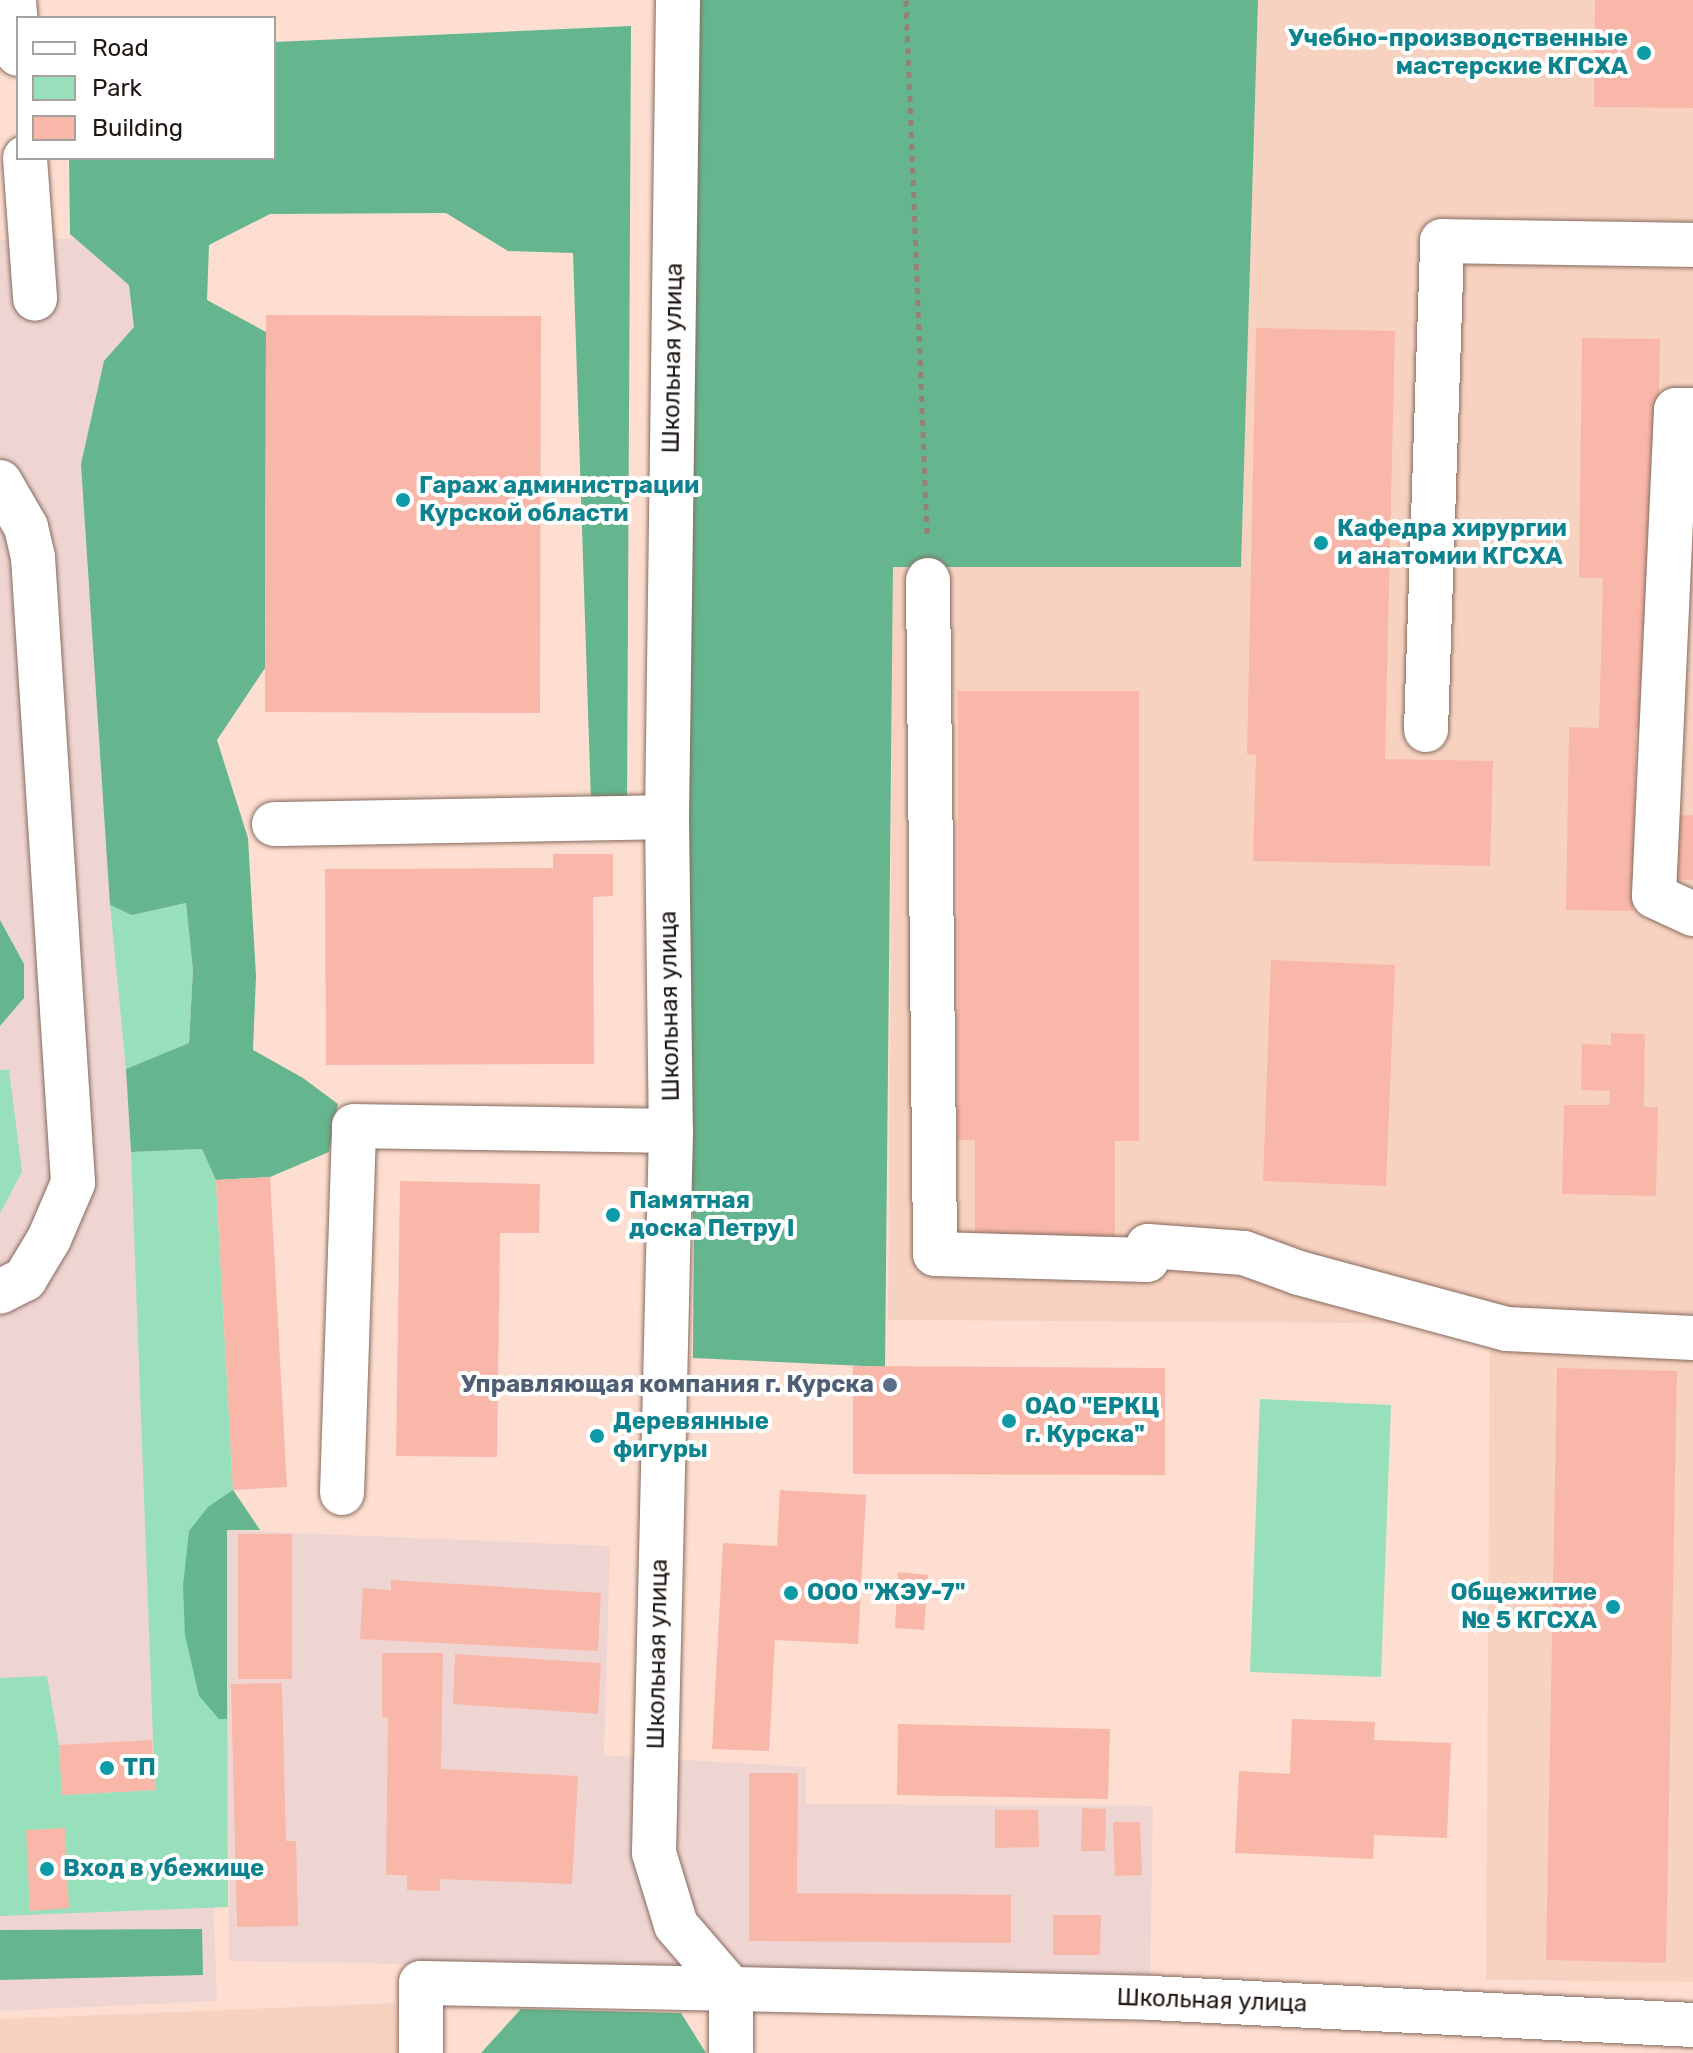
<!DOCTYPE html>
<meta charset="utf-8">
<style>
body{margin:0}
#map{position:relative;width:1693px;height:2053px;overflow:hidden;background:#fdded0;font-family:Rubik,sans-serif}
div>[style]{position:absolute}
.industrial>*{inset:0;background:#efd5d2}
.built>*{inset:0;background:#f8d2c1}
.green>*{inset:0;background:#98dfbb}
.forest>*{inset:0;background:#65b68f}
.building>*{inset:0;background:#f9b7aa}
.path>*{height:5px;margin-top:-2.5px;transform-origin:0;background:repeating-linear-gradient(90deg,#958076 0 6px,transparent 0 12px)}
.roads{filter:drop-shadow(0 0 2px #866b5f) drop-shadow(0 0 2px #866b5f)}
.minor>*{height:44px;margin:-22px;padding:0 22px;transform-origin:22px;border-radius:22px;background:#fff}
.dots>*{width:22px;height:22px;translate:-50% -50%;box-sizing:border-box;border:4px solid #fff;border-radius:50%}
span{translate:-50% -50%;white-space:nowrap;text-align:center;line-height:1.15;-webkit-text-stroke:8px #fff;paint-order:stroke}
.culture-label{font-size:24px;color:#0d838f;font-weight:700}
.right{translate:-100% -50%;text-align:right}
.left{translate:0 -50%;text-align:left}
.street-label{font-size:24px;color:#211712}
.service-label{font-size:24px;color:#4e5e75;font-weight:700}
.legend{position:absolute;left:16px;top:16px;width:260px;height:144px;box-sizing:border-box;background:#fff;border:2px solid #a6a2a0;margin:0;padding:10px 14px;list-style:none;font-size:24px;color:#211712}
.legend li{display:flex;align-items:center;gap:16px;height:40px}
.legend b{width:40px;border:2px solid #a6a2a0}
</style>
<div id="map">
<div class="industrial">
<div style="clip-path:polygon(149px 237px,217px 2001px,0 2011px,0 240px)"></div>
<div style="clip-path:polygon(227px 1530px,610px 1546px,604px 1755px,806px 1767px,806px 1804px,1153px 1806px,1150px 1976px,229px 1961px)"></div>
</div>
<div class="built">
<div style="clip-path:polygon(1258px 0,1693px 0,1693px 1982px,1486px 1980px,1490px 1324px,888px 1320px,893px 566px,1241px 567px)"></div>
<div style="clip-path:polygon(395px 2003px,398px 2053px,0 2053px,0 2019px)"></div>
</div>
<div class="green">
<div style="clip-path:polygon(186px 903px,193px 970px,189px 1043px,126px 1069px,110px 905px,133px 915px)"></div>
<div style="clip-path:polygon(0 1070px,9px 1070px,22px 1172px,0 1213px)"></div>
<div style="clip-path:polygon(203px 1149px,216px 1180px,233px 1490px,260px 1530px,227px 1530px,228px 1907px,0 1916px,0 1678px,47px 1676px,59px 1745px,62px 1795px,155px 1790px,131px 1152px)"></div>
<div style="clip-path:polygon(1260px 1399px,1391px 1405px,1381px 1677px,1250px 1672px)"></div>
</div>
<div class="forest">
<div style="clip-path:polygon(678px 0,1258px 0,1241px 567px,893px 567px,885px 1367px,693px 1358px,694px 1221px,680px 1135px)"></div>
<div style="clip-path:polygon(631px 26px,627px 806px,591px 803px,573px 253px,508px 251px,446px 213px,270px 214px,209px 245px,207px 300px,266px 332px,265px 668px,217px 740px,248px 838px,256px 976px,253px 1050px,303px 1078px,338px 1104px,329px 1152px,270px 1177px,216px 1180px,202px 1149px,131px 1152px,126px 1069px,189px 1043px,193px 970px,186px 903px,132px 915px,110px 905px,81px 464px,104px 361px,134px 327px,129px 285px,70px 234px,69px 158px,274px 158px,274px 42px)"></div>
<div style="clip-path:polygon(0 920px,24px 964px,24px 998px,0 1026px)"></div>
<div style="clip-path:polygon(233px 1490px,260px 1530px,227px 1530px,227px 1719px,219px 1719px,199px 1696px,185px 1635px,183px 1586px,189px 1531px,208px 1507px)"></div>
<div style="clip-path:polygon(202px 1929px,203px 1975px,0 1980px,0 1930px)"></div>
<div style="clip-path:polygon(521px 2009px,681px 2013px,706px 2053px,481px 2053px)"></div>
</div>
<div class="building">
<div style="clip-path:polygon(1595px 0,1693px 0,1693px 108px,1594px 107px)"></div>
<div style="clip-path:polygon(266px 315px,541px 316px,540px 713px,265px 712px)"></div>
<div style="clip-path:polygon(1256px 328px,1395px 331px,1385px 759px,1493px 761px,1490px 866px,1253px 861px,1256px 755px,1247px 754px)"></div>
<div style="clip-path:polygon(1582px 338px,1660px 339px,1653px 730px,1636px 729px,1633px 911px,1566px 910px,1569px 727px,1599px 728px,1603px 578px,1579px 578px)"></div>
<div style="clip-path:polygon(958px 691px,1139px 691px,1139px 1141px,1115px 1141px,1115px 1238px,975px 1237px,975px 1140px,958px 1140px)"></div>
<div style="clip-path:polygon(1693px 815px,1693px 880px,1669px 880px,1668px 816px)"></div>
<div style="clip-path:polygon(553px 854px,613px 854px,613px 896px,593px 897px,594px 1064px,326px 1065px,325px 869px,553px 868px)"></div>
<div style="clip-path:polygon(1271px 960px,1395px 965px,1386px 1186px,1263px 1181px)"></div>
<div style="clip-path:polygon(1611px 1033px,1645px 1034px,1644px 1107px,1658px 1107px,1656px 1196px,1562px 1194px,1564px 1105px,1609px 1105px,1610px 1091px,1581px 1090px,1582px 1044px,1611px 1045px)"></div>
<div style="clip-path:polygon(270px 1177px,287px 1487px,233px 1490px,216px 1180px)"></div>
<div style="clip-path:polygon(400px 1181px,540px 1184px,539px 1233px,500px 1233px,497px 1457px,396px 1456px)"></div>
<div style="clip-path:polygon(853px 1366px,1165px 1368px,1165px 1475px,853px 1474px)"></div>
<div style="clip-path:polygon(1557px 1368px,1677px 1371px,1666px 1963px,1546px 1960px)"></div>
<div style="clip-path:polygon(780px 1490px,866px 1495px,858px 1644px,775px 1640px,769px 1751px,712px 1749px,723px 1543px,777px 1546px)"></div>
<div style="clip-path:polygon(238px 1534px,292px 1534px,292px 1679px,238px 1679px)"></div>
<div style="clip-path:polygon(898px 1572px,928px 1575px,924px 1630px,895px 1628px)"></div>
<div style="clip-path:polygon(391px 1580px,601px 1593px,598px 1651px,360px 1639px,363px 1588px,391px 1590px)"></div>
<div style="clip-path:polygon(382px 1653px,443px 1653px,441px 1769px,578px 1776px,572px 1884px,440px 1879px,440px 1891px,407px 1890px,407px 1875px,386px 1875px,388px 1718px,382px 1717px)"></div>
<div style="clip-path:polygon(455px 1654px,601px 1663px,598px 1714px,453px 1704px)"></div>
<div style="clip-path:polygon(282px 1683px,286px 1841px,296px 1841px,298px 1926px,237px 1927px,231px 1684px)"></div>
<div style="clip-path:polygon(1292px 1719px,1375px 1722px,1374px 1740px,1451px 1743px,1447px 1838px,1374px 1835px,1373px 1859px,1235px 1853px,1239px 1771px,1290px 1774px)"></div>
<div style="clip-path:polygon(898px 1724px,1110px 1729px,1108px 1799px,897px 1795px)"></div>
<div style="clip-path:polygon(152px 1740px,155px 1790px,62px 1795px,59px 1745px)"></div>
<div style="clip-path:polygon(749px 1773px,798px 1773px,797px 1893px,1011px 1895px,1011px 1943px,749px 1941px)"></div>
<div style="clip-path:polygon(1082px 1808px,1106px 1809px,1105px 1851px,1081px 1851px)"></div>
<div style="clip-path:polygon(995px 1810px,1038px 1810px,1039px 1847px,995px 1848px)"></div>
<div style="clip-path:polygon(1113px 1822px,1140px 1822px,1142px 1875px,1115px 1876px)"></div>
<div style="clip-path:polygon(65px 1828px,69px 1908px,30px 1911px,26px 1830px)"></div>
<div style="clip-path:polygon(1053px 1915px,1101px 1915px,1100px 1955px,1053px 1955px)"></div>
</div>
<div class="path">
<div style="left:906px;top:0;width:535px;rotate:87.75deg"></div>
</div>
<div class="roads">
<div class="minor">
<div style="left:14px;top:0;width:54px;rotate:85.8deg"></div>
<div style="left:678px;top:0;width:817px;rotate:90.77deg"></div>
<div style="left:667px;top:817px;width:314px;rotate:89.3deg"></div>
<div style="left:671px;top:1131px;width:722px;rotate:91.35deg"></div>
<div style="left:654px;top:1853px;width:75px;rotate:73deg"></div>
<div style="left:676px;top:1925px;width:84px;rotate:49.3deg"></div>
<div style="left:25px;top:158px;width:141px;rotate:85.9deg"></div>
<div style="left:1693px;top:410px;width:17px;rotate:180deg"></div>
<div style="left:1676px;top:410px;width:486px;rotate:92.6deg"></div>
<div style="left:1654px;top:896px;width:43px;rotate:24.8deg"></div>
<div style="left:0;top:482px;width:52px;rotate:60deg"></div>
<div style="left:26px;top:527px;width:31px;rotate:77deg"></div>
<div style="left:33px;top:557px;width:627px;rotate:86.34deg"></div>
<div style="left:73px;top:1183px;width:61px;rotate:113.2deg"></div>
<div style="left:49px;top:1239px;width:47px;rotate:121deg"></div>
<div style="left:25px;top:1279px;width:28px;rotate:153deg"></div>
<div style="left:928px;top:580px;width:674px;rotate:89.4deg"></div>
<div style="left:935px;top:1254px;width:212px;rotate:1.6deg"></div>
<div style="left:1147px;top:1260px;width:14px;rotate:-86deg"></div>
<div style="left:1148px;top:1246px;width:96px;rotate:4.2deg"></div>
<div style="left:1244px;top:1253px;width:59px;rotate:20deg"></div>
<div style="left:1299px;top:1273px;width:215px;rotate:15.1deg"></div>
<div style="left:1507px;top:1329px;width:186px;rotate:2.8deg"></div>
<div style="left:1426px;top:730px;width:489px;rotate:-88.1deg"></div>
<div style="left:1442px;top:241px;width:251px;rotate:0.9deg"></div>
<div style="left:274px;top:824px;width:393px;rotate:-1deg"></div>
<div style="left:342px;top:1493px;width:367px;rotate:-88.1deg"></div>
<div style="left:354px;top:1126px;width:317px;rotate:0.9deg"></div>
<div style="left:421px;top:2053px;width:70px;rotate:-90deg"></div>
<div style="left:421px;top:1983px;width:310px;rotate:1.1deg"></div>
<div style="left:731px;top:2053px;width:64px;rotate:-90deg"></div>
<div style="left:731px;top:1989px;width:420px;rotate:1.2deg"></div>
<div style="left:1151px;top:1998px;width:543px;rotate:2.85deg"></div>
</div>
</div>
<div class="dots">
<div style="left:1644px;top:53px;background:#0f9aa8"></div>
<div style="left:403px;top:500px;background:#0f9aa8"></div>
<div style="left:1321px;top:543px;background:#0f9aa8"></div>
<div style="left:613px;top:1215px;background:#0f9aa8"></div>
<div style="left:890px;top:1385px;background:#5c6f8a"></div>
<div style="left:1009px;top:1421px;background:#0f9aa8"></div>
<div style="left:597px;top:1436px;background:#0f9aa8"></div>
<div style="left:791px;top:1593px;background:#0f9aa8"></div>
<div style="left:1613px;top:1607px;background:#0f9aa8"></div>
<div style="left:107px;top:1768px;background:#0f9aa8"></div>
<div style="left:47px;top:1869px;background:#0f9aa8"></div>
</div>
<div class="culture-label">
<span class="right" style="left:1628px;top:53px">Учебно-производственные<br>мастерские КГСХА</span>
<span class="left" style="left:419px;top:500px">Гараж администрации<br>Курской области</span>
<span class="left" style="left:1337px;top:543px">Кафедра хирургии<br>и анатомии КГСХА</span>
<span class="left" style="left:629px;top:1215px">Памятная<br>доска Петру I</span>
<span class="left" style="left:1025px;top:1421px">ОАО "ЕРКЦ<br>г. Курска"</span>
<span class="left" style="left:613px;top:1436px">Деревянные<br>фигуры</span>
<span class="left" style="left:807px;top:1593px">ООО "ЖЭУ-7"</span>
<span class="right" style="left:1597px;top:1607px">Общежитие<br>№ 5 КГСХА</span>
<span class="left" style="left:123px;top:1768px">ТП</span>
<span class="left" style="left:63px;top:1869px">Вход в убежище</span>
</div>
<div class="street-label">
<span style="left:673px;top:358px;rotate:-89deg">Школьная улица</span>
<span style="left:670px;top:1006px;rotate:-91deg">Школьная улица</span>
<span style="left:658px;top:1654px;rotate:-89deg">Школьная улица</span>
<span style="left:1212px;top:2001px;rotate:2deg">Школьная улица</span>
</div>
<div class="service-label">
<span class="right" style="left:874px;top:1385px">Управляющая компания г. Курска</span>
</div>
<ul class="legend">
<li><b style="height:10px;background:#fff"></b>Road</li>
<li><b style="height:22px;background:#98dfbb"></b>Park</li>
<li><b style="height:22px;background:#f9b7aa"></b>Building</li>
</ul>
</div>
